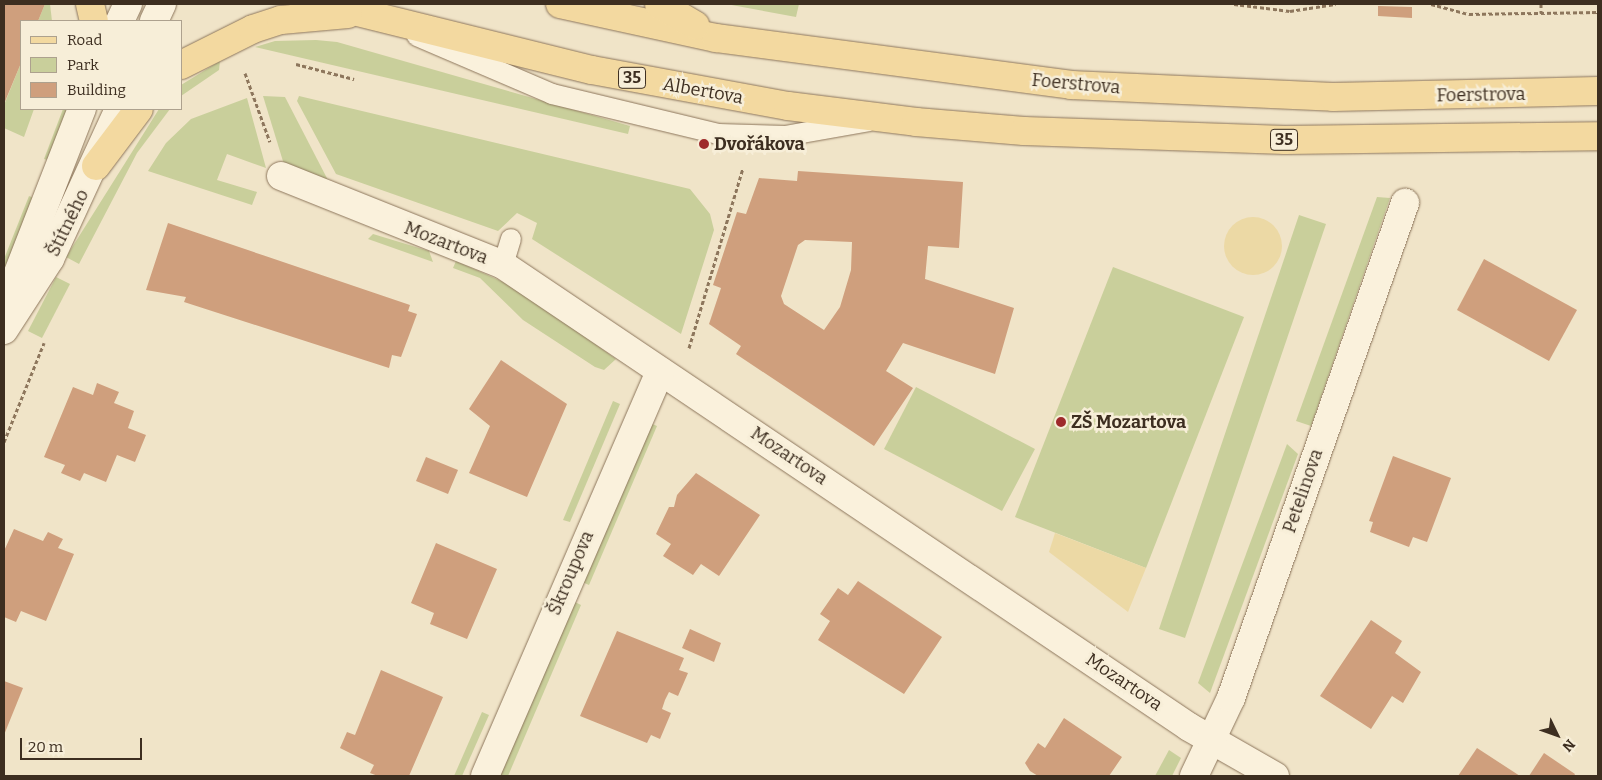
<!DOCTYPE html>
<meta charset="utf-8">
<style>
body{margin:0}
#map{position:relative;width:1602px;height:780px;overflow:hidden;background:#f0e4c8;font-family:Bitter,serif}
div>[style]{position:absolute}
.green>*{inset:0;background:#c9cf9b}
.sand>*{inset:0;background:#ecd9a5}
.round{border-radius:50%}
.building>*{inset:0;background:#cf9f7d}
.path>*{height:3px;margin-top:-1.5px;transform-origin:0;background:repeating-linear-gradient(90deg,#8d765c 0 4px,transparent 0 6.5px)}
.roads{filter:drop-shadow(0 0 1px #8d765c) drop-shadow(0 0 1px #8d765c)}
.service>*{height:20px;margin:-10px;padding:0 10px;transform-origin:10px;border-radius:10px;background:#faf1dc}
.minor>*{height:28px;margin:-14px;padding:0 14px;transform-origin:14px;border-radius:14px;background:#faf1dc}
.tertiary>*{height:28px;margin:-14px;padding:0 14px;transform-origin:14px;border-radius:14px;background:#faf1dc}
.primary>*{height:28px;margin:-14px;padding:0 14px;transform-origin:14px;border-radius:14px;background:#f3d9a0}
.dots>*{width:14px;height:14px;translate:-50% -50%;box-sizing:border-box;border:2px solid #f7eed8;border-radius:50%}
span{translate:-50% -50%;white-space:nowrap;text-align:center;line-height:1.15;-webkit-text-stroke:5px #f7eed8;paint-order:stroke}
.shield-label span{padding:1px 4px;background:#f7eed8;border:1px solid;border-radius:4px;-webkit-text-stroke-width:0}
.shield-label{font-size:16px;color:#3d2e20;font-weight:700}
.street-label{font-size:18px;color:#3d2e20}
.poi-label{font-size:18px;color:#3d2e20;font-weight:700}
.left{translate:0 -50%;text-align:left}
.frame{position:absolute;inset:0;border:5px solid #3d2e20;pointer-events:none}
.legend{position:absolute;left:20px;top:20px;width:162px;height:90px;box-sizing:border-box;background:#f7eed8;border:1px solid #ada18e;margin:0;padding:6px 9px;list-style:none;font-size:15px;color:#3d2e20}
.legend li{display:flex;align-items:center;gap:10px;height:25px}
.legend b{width:25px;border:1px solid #ada18e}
.north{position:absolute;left:1532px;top:710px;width:50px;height:50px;-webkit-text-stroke:4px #f7eed8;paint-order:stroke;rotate:132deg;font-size:14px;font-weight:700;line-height:20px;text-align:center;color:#3d2e20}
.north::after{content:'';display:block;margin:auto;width:18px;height:22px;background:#3d2e20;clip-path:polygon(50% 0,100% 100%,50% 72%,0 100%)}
.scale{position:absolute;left:20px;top:738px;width:122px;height:22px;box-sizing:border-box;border:2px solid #3d2e20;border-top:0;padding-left:6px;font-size:15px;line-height:18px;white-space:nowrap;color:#3d2e20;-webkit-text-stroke:4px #f7eed8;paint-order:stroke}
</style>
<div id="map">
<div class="green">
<div style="clip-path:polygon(45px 4px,50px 4px,52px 21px,38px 21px)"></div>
<div style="clip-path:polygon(726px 4px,799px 4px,796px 17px)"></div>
<div style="clip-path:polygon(316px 40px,337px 42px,630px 126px,628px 134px,255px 47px,275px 41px)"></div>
<div style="clip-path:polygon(220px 61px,219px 70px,181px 96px,181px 85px)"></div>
<div style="clip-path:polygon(21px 63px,21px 109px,34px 109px,24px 137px,4px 128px,4px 105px)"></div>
<div style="clip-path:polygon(263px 96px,285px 97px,331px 186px,286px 171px)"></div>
<div style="clip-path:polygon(299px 96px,690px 189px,710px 214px,714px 230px,681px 334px,532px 239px,537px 223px,517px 213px,498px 231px,336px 174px,297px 101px)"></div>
<div style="clip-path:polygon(247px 98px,266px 168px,227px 154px,217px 180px,257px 192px,252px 205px,148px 171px,166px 143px,191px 119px)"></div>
<div style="clip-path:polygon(63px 109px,67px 109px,48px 160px,44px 159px)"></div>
<div style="clip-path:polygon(159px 109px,170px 109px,137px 153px,79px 264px,66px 257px)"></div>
<div style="clip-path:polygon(29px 196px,34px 198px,4px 273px,4px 259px)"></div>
<div style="clip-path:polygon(1377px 197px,1390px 198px,1311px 426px,1296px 421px)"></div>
<div style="clip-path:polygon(1299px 215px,1326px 224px,1185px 638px,1159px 629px)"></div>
<div style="clip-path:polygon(373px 234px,429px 251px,433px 262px,368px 239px)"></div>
<div style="clip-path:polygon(456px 261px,521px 290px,616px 359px,604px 370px,595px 367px,523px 320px,480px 278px,453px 268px)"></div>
<div style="clip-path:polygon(1113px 267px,1244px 317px,1146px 568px,1015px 517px)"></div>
<div style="clip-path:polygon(56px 277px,70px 284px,42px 338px,28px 331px)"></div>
<div style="clip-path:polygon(916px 387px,1035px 449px,1002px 511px,884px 449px)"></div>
<div style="clip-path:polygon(613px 401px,620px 404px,570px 522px,563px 520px)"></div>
<div style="clip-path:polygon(650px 423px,657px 426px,589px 585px,582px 582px)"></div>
<div style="clip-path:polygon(1287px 444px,1298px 454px,1210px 693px,1198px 683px)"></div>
<div style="clip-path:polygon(573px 601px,581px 605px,508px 776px,499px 776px)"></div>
<div style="clip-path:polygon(482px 712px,489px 715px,462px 776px,454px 776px)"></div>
<div style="clip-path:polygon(1169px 750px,1181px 758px,1172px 776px,1155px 776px)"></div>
</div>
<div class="sand">
<div class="round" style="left:1224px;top:217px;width:58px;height:58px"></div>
<div style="clip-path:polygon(1055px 533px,1146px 568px,1128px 612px,1049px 552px)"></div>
</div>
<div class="building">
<div style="clip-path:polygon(4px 4px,45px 4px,38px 21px,21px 21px,21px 63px,4px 104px)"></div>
<div style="clip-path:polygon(1378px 6px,1412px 7px,1412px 18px,1378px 16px)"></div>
<div style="clip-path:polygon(evenodd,798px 171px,963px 182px,959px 248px,928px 246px,925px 279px,1014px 308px,995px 374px,903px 343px,886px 371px,913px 388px,874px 446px,736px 354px,741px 346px,709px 324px,721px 288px,713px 285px,737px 212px,746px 214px,759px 178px,797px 181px,798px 171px,805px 240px,852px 242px,851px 270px,840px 307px,824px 330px,784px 304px,781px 296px,798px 245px,805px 240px)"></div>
<div style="clip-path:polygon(168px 223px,410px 305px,408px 311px,417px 314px,401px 357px,392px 355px,389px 368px,184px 302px,186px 297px,146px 290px)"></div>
<div style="clip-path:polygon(1484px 259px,1577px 310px,1549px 361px,1457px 310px)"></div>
<div style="clip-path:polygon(501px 360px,567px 404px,527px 497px,469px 473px,490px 426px,469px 409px)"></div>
<div style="clip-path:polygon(97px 383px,119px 392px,114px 403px,134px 411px,128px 428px,146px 435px,135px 462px,117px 455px,106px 482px,84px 473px,80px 481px,61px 473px,65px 465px,44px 457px,73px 387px,93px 395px)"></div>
<div style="clip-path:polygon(1393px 456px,1451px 478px,1427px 542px,1413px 537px,1409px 547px,1370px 532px,1373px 522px,1369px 521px)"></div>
<div style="clip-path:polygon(426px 457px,458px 470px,448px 494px,416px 481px)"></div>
<div style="clip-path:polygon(696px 473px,760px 515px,719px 576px,701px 564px,693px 575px,663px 556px,671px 544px,656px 534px,669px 507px,674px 507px,677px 495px)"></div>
<div style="clip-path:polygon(14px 529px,43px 541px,48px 532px,63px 539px,58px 548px,74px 554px,46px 621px,21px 611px,16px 622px,4px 617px,4px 551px)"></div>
<div style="clip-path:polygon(436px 543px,497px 569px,467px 639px,430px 624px,434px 613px,411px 603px)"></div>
<div style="clip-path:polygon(858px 581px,942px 637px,904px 694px,818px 640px,830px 621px,820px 614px,838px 588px,848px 595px)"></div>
<div style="clip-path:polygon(1371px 620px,1402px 641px,1395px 653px,1421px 672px,1403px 703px,1392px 696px,1371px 729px,1320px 696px)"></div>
<div style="clip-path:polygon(690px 629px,721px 643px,714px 662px,682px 648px)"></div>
<div style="clip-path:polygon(617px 631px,684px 658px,679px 670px,688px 673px,678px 696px,669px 692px,665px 700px,662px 709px,671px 713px,660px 739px,651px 735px,647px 743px,580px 716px)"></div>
<div style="clip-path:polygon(381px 670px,443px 697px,409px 776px,378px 776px,370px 773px,374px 765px,340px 748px,347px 732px,355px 735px)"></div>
<div style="clip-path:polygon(4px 681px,23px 688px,4px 735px)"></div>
<div style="clip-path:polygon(1064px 718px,1122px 757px,1109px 776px,1038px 776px,1030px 771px,1025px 763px,1038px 743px,1045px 748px)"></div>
<div style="clip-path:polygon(1477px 748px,1520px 776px,1458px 776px)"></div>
<div style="clip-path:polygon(1544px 753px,1575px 774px,1574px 776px,1529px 776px)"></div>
</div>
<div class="path">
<div style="left:1234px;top:4px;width:56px;rotate:7.1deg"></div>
<div style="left:1290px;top:11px;width:46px;rotate:-8.8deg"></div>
<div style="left:1431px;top:4px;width:39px;rotate:15deg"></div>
<div style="left:1469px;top:14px;width:129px;rotate:-0.9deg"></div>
<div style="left:1541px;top:4px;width:9px;rotate:90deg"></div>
<div style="left:296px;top:64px;width:60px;rotate:14.5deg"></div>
<div style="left:245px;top:73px;width:73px;rotate:70.1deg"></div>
<div style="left:689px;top:348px;width:188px;rotate:-73.3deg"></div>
<div style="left:4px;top:442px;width:107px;rotate:-68deg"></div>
</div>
<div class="roads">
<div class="service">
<div style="left:417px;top:36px;width:147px;rotate:23.2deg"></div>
<div style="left:552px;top:94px;width:171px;rotate:13.5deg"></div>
<div style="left:718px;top:134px;width:67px;rotate:1.7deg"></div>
<div style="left:785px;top:136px;width:85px;rotate:-10.1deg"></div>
<div style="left:503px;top:265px;width:27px;rotate:-73deg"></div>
</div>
<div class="minor">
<div style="left:281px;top:176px;width:239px;rotate:21.8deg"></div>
<div style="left:503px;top:265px;width:827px;rotate:33.96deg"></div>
<div style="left:1189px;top:727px;width:99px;rotate:29.7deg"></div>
<div style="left:485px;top:776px;width:441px;rotate:-66.6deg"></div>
<div style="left:1194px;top:776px;width:86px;rotate:-64.6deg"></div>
<div style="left:1231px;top:698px;width:525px;rotate:-70.63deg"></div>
</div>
<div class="tertiary">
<div style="left:120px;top:21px;width:19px;rotate:-65deg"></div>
<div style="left:154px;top:21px;width:19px;rotate:-65deg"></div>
<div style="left:7px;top:316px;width:34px;rotate:-78deg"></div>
<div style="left:14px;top:283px;width:187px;rotate:-68.7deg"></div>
<div style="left:4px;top:330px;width:85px;rotate:-57.1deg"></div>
<div style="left:50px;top:259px;width:165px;rotate:-65.3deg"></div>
</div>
<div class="primary">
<div style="left:90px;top:4px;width:17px;rotate:77deg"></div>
<div style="left:325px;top:4px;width:275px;rotate:13.9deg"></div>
<div style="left:592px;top:70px;width:199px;rotate:10.4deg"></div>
<div style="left:788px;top:106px;width:129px;rotate:7.1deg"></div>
<div style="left:916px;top:122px;width:108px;rotate:4.8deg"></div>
<div style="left:1024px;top:131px;width:261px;rotate:2deg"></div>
<div style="left:1285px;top:140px;width:313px;rotate:-0.7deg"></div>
<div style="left:560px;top:4px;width:160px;rotate:12.3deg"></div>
<div style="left:716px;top:38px;width:358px;rotate:7.5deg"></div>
<div style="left:1071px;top:85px;width:262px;rotate:2.6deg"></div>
<div style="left:1333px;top:97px;width:265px;rotate:-1.3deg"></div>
<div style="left:659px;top:4px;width:42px;rotate:30.3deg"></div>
<div style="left:181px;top:65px;width:80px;rotate:-26.6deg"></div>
<div style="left:253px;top:29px;width:29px;rotate:-18deg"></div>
<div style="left:281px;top:20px;width:67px;rotate:-5.1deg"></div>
<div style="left:96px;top:166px;width:71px;rotate:-53deg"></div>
</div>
</div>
<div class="dots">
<div style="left:704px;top:144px;background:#9e2a2b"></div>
<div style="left:1061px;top:422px;background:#9e2a2b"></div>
</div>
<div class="shield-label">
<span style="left:632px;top:78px">35</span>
<span style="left:1284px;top:140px">35</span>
</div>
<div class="street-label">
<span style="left:1076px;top:84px;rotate:5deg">Foerstrova</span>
<span style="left:703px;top:91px;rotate:10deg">Albertova</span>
<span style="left:1481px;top:95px;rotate:-1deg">Foerstrova</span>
<span style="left:68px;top:223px;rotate:-64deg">Štítného</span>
<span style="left:446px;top:243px;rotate:21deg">Mozartova</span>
<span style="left:789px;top:456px;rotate:34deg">Mozartova</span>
<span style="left:1303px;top:491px;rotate:-71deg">Petelinova</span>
<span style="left:571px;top:573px;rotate:-67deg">Škroupova</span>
<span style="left:1124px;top:682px;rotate:34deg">Mozartova</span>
</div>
<div class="poi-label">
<span class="left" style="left:714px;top:144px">Dvořákova</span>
<span class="left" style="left:1071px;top:422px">ZŠ Mozartova</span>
</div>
<div class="frame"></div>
<ul class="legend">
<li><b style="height:6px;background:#f3d9a0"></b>Road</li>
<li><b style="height:14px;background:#c9cf9b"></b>Park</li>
<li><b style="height:14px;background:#cf9f7d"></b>Building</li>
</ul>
<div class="north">N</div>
<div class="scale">20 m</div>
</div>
